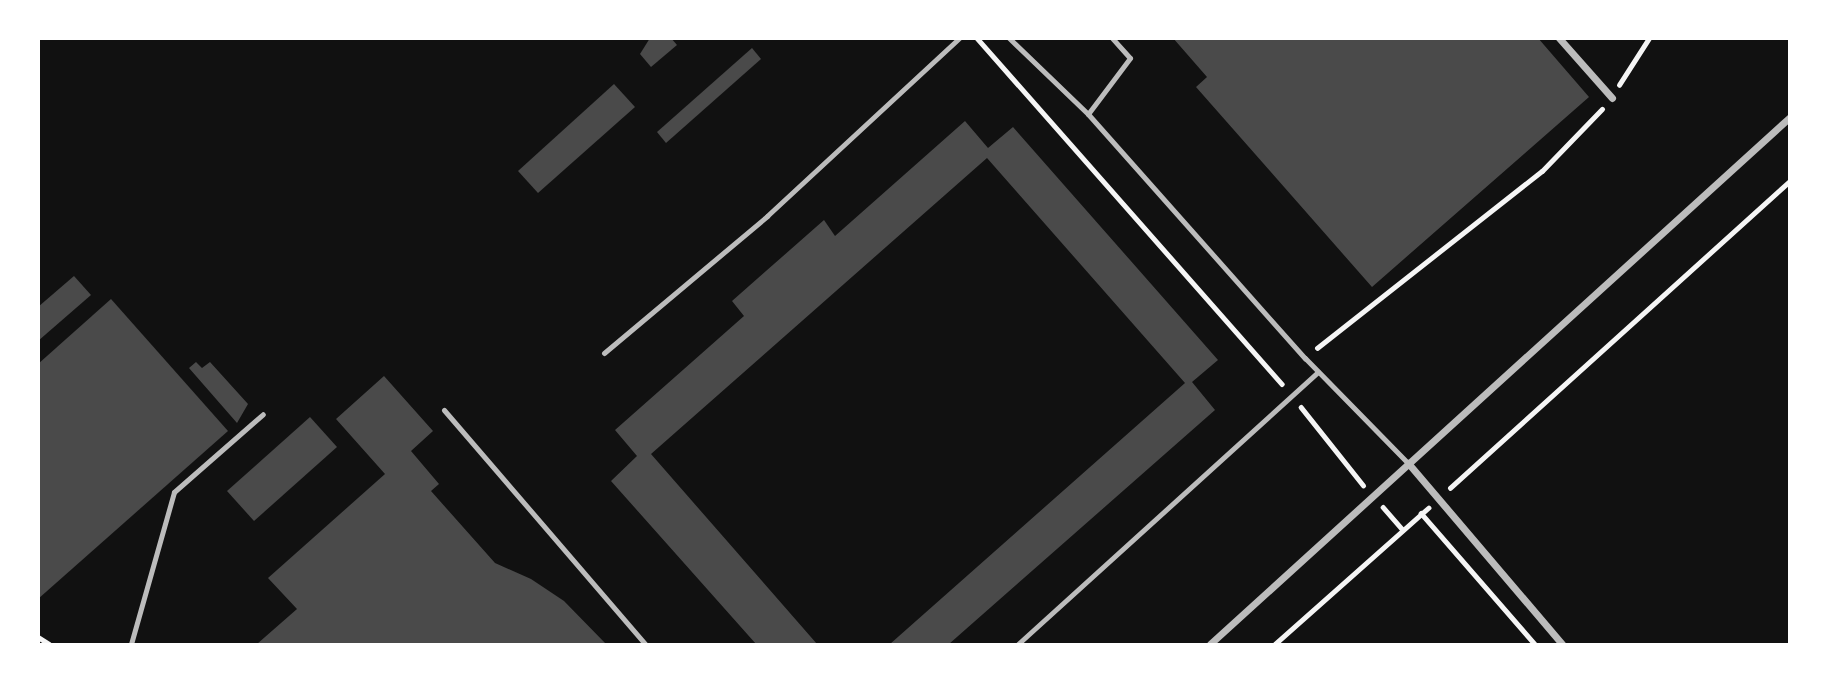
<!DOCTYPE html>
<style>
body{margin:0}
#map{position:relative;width:1828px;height:683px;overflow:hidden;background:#111;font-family:Figtree,sans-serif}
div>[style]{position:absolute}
.building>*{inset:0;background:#4a4a4a}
.path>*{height:4.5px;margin:-2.25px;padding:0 2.25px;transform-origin:2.25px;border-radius:2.25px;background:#f5f5f5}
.service>*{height:5px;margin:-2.5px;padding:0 2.5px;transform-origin:2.5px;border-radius:2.5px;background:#bcbcbc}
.minor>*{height:7px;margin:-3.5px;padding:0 3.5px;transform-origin:3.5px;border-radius:3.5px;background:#bcbcbc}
span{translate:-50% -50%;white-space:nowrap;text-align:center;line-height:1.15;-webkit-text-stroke:7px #fff;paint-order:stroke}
.frame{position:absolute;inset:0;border:40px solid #fff;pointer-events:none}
</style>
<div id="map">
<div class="building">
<div style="clip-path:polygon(650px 38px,671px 38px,677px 45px,651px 67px,640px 54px)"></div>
<div style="clip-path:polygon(1173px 38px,1538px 38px,1589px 97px,1372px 287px,1196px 87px,1207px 77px)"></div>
<div style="clip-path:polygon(752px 48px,761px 59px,666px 143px,657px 132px)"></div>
<div style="clip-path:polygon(614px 84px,635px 107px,538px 193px,518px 171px)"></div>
<div style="clip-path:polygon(965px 121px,988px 148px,1013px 127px,1218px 360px,1192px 382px,1215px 410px,949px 644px,890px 644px,1185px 383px,987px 158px,651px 454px,817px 644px,756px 644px,611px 481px,637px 456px,615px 430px,744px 316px,732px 301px,824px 220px,835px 236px)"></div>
<div style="clip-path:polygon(74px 276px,91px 295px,38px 341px,38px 307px)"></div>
<div style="clip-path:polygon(111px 299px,228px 431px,38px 599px,38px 364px)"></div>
<div style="clip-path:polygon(196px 362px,202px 368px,210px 362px,248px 404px,237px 423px,189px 368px)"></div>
<div style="clip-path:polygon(384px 376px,433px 431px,411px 451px,439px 484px,431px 491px,495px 563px,531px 579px,564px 601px,606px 644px,257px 644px,297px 609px,268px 578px,385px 474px,336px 419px)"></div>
<div style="clip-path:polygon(310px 417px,337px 447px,254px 521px,227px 491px)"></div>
</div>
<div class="path">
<div style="left:977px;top:38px;width:461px;rotate:48.6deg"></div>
<div style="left:1619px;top:85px;width:56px;rotate:-57.4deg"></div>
<div style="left:1317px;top:348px;width:286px;rotate:-38.2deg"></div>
<div style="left:1542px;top:171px;width:86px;rotate:-45.9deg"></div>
<div style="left:1301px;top:407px;width:100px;rotate:51.5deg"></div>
<div style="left:1450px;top:488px;width:458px;rotate:-42.1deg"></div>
<div style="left:1383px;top:507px;width:30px;rotate:49deg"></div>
<div style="left:1421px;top:513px;width:174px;rotate:49deg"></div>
<div style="left:38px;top:637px;width:13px;rotate:32deg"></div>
<div style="left:1275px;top:644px;width:205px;rotate:-41.6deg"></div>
</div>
<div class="service">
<div style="left:1009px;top:38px;width:110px;rotate:43.9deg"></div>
<div style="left:1088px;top:114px;width:327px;rotate:48.4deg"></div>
<div style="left:1305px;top:358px;width:147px;rotate:45.6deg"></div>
<div style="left:1088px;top:114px;width:70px;rotate:-53.1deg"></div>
<div style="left:1130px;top:58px;width:27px;rotate:-132deg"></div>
<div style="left:604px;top:353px;width:213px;rotate:-40deg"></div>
<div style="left:767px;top:216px;width:262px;rotate:-42.8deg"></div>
<div style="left:444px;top:410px;width:308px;rotate:49.3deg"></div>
<div style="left:131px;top:644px;width:158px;rotate:-74.2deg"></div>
<div style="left:174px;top:492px;width:118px;rotate:-41.2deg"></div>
<div style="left:1018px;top:644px;width:405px;rotate:-42.2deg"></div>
</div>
<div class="minor">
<div style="left:1559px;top:38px;width:80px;rotate:48.5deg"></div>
<div style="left:1408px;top:463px;width:238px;rotate:49.6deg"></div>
<div style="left:1210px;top:644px;width:784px;rotate:-42.26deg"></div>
</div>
<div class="frame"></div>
</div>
